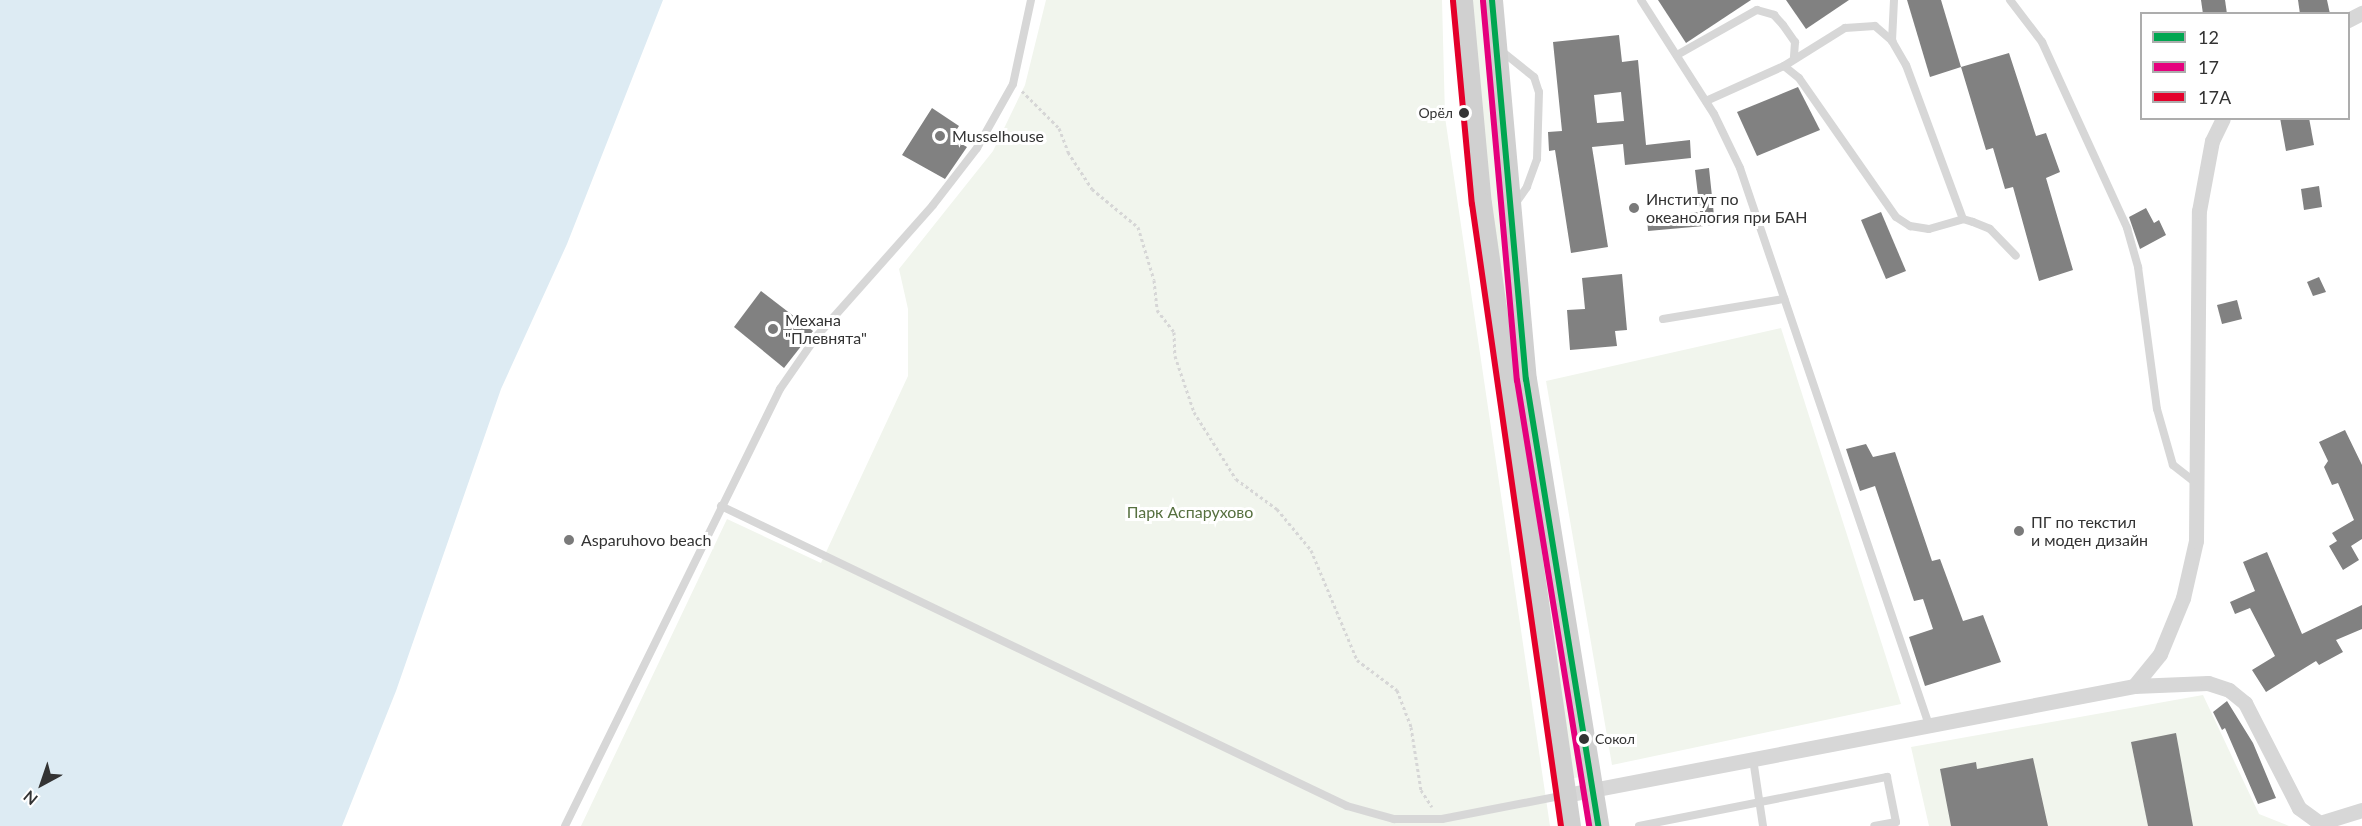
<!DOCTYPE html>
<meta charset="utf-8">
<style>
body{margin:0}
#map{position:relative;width:2362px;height:826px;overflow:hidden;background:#fff;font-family:Lato,sans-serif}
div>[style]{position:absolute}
.green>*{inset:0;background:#f1f5ed}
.water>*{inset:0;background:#ddebf3}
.building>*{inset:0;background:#818181}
.path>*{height:3px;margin-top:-1.5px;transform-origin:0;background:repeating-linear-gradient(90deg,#d6d6d6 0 3px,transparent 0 6px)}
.lane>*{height:8px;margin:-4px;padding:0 4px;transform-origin:4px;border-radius:4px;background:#d7d7d7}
.street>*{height:15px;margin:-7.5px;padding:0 7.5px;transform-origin:7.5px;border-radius:7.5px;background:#d7d7d7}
.secondary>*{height:21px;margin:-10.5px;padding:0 10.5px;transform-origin:10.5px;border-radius:10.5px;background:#d0d0d0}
.bus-1>*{height:6px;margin:-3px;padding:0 3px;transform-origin:3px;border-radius:3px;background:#00a651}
.bus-2>*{height:6px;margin:-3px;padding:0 3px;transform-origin:3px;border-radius:3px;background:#e5007d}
.bus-3>*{height:6px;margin:-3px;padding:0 3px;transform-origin:3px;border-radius:3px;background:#e4002b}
.dots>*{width:16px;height:16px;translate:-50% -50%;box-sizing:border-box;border:3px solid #fff;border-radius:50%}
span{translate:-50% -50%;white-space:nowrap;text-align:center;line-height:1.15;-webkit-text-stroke:6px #fff;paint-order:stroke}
.bus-label{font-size:14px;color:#333}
.right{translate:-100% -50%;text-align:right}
.left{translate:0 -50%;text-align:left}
.poi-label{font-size:16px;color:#333}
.park-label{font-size:16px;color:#56703f}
.legend{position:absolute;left:2140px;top:12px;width:210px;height:108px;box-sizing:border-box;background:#fff;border:2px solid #adadad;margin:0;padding:8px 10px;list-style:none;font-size:18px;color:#333}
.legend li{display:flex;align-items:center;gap:12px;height:30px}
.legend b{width:30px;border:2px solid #adadad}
.north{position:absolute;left:12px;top:754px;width:60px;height:60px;-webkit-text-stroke:4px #fff;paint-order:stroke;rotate:220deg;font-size:16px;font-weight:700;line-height:24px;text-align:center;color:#333}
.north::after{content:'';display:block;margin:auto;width:21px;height:27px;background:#333;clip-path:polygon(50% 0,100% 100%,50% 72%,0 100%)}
</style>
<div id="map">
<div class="green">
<div style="clip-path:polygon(1046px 0,1442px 0,1445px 117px,1550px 826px,581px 826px,727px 519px,821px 563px,908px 376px,908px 309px,899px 269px,993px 151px,1025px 85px)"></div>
<div style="clip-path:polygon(1462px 0,1492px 0,1512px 209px,1591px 775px,1563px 780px)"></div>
<div style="clip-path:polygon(1781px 328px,1901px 704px,1612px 765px,1546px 381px)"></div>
<div style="clip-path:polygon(2203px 695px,2259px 814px,2289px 826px,1929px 826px,1911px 747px)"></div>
</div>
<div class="water">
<div style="clip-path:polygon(0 0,663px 0,567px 244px,501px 389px,396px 691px,342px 826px,0 826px)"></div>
</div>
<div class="building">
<div style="clip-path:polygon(1658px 0,1751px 0,1686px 43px)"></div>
<div style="clip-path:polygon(1786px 0,1849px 0,1806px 29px)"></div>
<div style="clip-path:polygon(1907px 0,1941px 0,1961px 67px,1930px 77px)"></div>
<div style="clip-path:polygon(2201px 0,2225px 0,2227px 14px,2203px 14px)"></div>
<div style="clip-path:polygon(2298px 0,2327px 0,2330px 14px,2300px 14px)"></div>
<div style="clip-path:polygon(evenodd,1619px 35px,1622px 62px,1638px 60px,1646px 145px,1690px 140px,1691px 158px,1625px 165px,1623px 144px,1592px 147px,1608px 247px,1571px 253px,1555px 150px,1549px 151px,1548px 132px,1562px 131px,1553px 42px,1619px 35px,1621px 92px,1624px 121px,1597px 123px,1594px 95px,1621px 92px)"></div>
<div style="clip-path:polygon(2009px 53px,2036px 136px,2046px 133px,2060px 172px,2046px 178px,2073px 270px,2039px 281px,2013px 187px,2005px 189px,1993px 148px,1986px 150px,1961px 67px)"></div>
<div style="clip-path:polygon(1798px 87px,1820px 130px,1757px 156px,1737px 112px)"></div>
<div style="clip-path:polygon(932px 108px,959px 126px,951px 138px,967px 147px,945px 179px,902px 155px)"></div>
<div style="clip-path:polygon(2280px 118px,2309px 118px,2314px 145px,2286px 151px)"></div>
<div style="clip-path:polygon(1709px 168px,1715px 225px,1648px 231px,1647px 217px,1700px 212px,1695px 170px)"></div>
<div style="clip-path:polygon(2319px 186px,2322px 207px,2304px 210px,2301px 189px)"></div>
<div style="clip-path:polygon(2146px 208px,2154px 223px,2159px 220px,2166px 235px,2140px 249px,2129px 217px)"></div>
<div style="clip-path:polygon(1881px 212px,1906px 271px,1886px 279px,1861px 220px)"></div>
<div style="clip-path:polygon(1622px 274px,1627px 330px,1615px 331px,1617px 346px,1570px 350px,1567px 310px,1585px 309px,1582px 278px)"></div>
<div style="clip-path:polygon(2319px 277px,2326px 292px,2313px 296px,2307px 282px)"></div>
<div style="clip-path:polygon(761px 291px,813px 331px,784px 368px,734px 327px)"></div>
<div style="clip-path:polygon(2237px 300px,2242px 319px,2222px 324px,2217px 305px)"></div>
<div style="clip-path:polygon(2345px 430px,2362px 465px,2362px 539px,2351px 546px,2359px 560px,2343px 570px,2329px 546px,2337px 541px,2332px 533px,2354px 520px,2338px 483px,2332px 485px,2324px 467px,2328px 461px,2319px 442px)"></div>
<div style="clip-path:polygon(1866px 444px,1873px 457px,1895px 452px,1932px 561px,1940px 559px,1963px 621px,1983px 615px,2001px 662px,1925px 686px,1909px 637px,1933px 629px,1923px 599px,1914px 601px,1875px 486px,1860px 491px,1846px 449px)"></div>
<div style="clip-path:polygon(2267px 552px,2302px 634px,2362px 605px,2362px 629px,2336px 640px,2343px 652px,2319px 665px,2316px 661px,2266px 692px,2252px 670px,2275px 656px,2250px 608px,2235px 614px,2230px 602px,2255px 591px,2243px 562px)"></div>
<div style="clip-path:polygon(2227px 701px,2253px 743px,2276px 798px,2258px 804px,2225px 728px,2222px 730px,2213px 712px)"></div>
<div style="clip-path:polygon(2176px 733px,2193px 826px,2148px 826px,2131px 742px)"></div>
<div style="clip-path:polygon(2033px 758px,2048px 826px,1951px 826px,1940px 769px,1976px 762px,1977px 769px)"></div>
</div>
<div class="path">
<div style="left:1022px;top:91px;width:52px;rotate:45deg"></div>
<div style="left:1059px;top:128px;width:26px;rotate:69deg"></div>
<div style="left:1068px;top:152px;width:44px;rotate:57deg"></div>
<div style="left:1092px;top:189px;width:60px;rotate:39.6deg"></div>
<div style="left:1138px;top:227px;width:55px;rotate:73.2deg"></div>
<div style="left:1154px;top:280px;width:30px;rotate:84deg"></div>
<div style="left:1157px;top:310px;width:28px;rotate:52deg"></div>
<div style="left:1174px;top:332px;width:24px;rotate:88deg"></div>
<div style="left:1175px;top:356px;width:59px;rotate:71.3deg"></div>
<div style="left:1194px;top:412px;width:79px;rotate:57.9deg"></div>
<div style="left:1236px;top:479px;width:51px;rotate:36.2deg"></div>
<div style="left:1277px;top:509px;width:53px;rotate:50.3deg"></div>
<div style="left:1311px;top:550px;width:119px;rotate:67.3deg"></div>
<div style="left:1357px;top:660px;width:50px;rotate:36.9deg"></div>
<div style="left:1397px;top:690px;width:40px;rotate:69deg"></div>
<div style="left:1411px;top:727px;width:64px;rotate:81deg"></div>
<div style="left:1421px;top:790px;width:20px;rotate:57deg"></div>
</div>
<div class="lane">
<div style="left:1641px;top:0;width:135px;rotate:57.4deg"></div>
<div style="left:1714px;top:114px;width:60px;rotate:64.3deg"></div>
<div style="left:1740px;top:168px;width:588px;rotate:71.26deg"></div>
<div style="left:2010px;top:0;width:53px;rotate:52.7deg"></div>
<div style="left:2042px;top:42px;width:205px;rotate:65.4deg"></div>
<div style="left:2127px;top:228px;width:41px;rotate:74.2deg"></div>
<div style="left:2138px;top:267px;width:143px;rotate:82.4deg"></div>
<div style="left:2157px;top:409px;width:58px;rotate:74.1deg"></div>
<div style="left:2173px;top:465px;width:28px;rotate:38deg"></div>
<div style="left:1892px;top:41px;width:41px;rotate:-87.2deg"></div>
<div style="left:1499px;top:49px;width:45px;rotate:38.7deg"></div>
<div style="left:1534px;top:77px;width:16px;rotate:72deg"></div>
<div style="left:1539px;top:92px;width:67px;rotate:91.7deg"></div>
<div style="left:1537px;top:159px;width:30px;rotate:110deg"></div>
<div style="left:1527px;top:187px;width:19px;rotate:125deg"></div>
<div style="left:1677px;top:55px;width:92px;rotate:-29.4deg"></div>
<div style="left:1757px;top:10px;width:18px;rotate:16deg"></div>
<div style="left:1774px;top:15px;width:13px;rotate:48deg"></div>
<div style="left:1783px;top:25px;width:21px;rotate:55deg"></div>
<div style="left:1795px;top:42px;width:16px;rotate:94deg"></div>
<div style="left:1784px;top:66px;width:19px;rotate:39deg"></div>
<div style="left:1799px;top:78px;width:169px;rotate:55.1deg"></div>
<div style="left:1896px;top:217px;width:17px;rotate:33deg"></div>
<div style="left:1910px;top:226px;width:19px;rotate:9deg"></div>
<div style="left:1929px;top:229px;width:35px;rotate:-16deg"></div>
<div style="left:1963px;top:219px;width:10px;rotate:17deg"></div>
<div style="left:1973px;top:222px;width:18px;rotate:22deg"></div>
<div style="left:1990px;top:229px;width:37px;rotate:46deg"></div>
<div style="left:1706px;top:101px;width:85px;rotate:-24.2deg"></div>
<div style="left:1784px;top:66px;width:72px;rotate:-31.9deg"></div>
<div style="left:1845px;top:28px;width:30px;rotate:-4deg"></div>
<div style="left:1875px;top:26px;width:23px;rotate:41deg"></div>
<div style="left:1892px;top:41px;width:28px;rotate:60deg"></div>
<div style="left:1906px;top:65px;width:164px;rotate:69.7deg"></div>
<div style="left:1663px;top:319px;width:123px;rotate:-9.4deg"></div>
<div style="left:721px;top:506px;width:694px;rotate:25.61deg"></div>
<div style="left:1347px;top:806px;width:49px;rotate:15.5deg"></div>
<div style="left:1394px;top:819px;width:48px"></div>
<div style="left:1442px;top:819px;width:125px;rotate:-11deg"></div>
<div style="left:1753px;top:759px;width:68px;rotate:81.5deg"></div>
<div style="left:565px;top:826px;width:487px;rotate:-63.8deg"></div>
<div style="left:780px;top:389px;width:63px;rotate:-55.3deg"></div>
<div style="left:816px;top:337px;width:176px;rotate:-48.4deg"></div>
<div style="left:933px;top:205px;width:72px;rotate:-52.3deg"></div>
<div style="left:977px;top:148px;width:73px;rotate:-60.6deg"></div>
<div style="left:1013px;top:84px;width:86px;rotate:-77.9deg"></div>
<div style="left:1639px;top:826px;width:253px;rotate:-11.2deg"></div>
<div style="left:1887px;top:777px;width:46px;rotate:78.7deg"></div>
<div style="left:1896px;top:822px;width:22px;rotate:170deg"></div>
</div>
<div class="street">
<div style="left:2348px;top:20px;width:16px;rotate:-27deg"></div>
<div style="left:2134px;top:686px;width:74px;rotate:-2.3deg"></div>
<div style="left:2208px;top:683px;width:22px;rotate:18deg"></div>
<div style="left:2229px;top:690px;width:21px;rotate:39deg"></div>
<div style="left:2245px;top:703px;width:118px;rotate:62.8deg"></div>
<div style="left:2299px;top:808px;width:26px;rotate:36deg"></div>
<div style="left:2320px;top:823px;width:44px;rotate:-17.2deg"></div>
<div style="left:1566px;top:795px;width:578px;rotate:-10.86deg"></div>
<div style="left:2134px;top:686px;width:41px;rotate:-50.9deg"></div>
<div style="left:2160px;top:654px;width:61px;rotate:-67.7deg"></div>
<div style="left:2183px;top:598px;width:58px;rotate:-77.2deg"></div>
<div style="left:2196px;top:541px;width:330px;rotate:-89.5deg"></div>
<div style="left:2199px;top:211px;width:71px;rotate:-79.5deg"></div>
<div style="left:2212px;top:141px;width:25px;rotate:-64deg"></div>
</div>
<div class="secondary">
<div style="left:1462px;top:0;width:204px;rotate:84.7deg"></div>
<div style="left:1481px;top:203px;width:629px;rotate:81.87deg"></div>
<div style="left:1492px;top:0;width:381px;rotate:84.9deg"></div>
<div style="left:1526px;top:379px;width:453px;rotate:80.8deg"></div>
</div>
<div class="bus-1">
<div style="left:1492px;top:0;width:381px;rotate:84.9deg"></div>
<div style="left:1526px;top:379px;width:453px;rotate:80.8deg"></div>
</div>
<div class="bus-2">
<div style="left:1483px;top:1px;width:381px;rotate:84.9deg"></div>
<div style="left:1517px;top:380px;width:452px;rotate:80.8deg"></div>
</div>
<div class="bus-3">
<div style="left:1453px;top:1px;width:204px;rotate:84.7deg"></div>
<div style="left:1472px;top:204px;width:628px;rotate:81.86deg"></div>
</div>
<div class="dots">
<div style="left:1464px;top:113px;background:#333"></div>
<div style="left:940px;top:136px;background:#7a7a7a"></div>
<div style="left:1634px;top:208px;background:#7a7a7a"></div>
<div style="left:773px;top:329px;background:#7a7a7a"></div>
<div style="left:2019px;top:531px;background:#7a7a7a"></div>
<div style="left:569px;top:540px;background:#7a7a7a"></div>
<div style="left:1584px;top:739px;background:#333"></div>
</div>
<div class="bus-label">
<span class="right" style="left:1453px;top:113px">Орёл</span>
<span class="left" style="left:1595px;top:739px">Сокол</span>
</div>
<div class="poi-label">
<span class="left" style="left:952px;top:136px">Musselhouse</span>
<span class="left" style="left:1646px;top:208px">Институт по<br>океанология при БАН</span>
<span class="left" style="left:785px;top:329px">Механа<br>"Плевнята"</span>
<span class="left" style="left:2031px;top:531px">ПГ по текстил<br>и моден дизайн</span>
<span class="left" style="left:581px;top:540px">Asparuhovo beach</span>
</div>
<div class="park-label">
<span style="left:1190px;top:512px">Парк Аспарухово</span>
</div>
<ul class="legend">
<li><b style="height:8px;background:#00a651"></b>12</li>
<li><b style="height:8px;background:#e5007d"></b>17</li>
<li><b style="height:8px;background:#e4002b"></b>17А</li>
</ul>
<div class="north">N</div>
</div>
